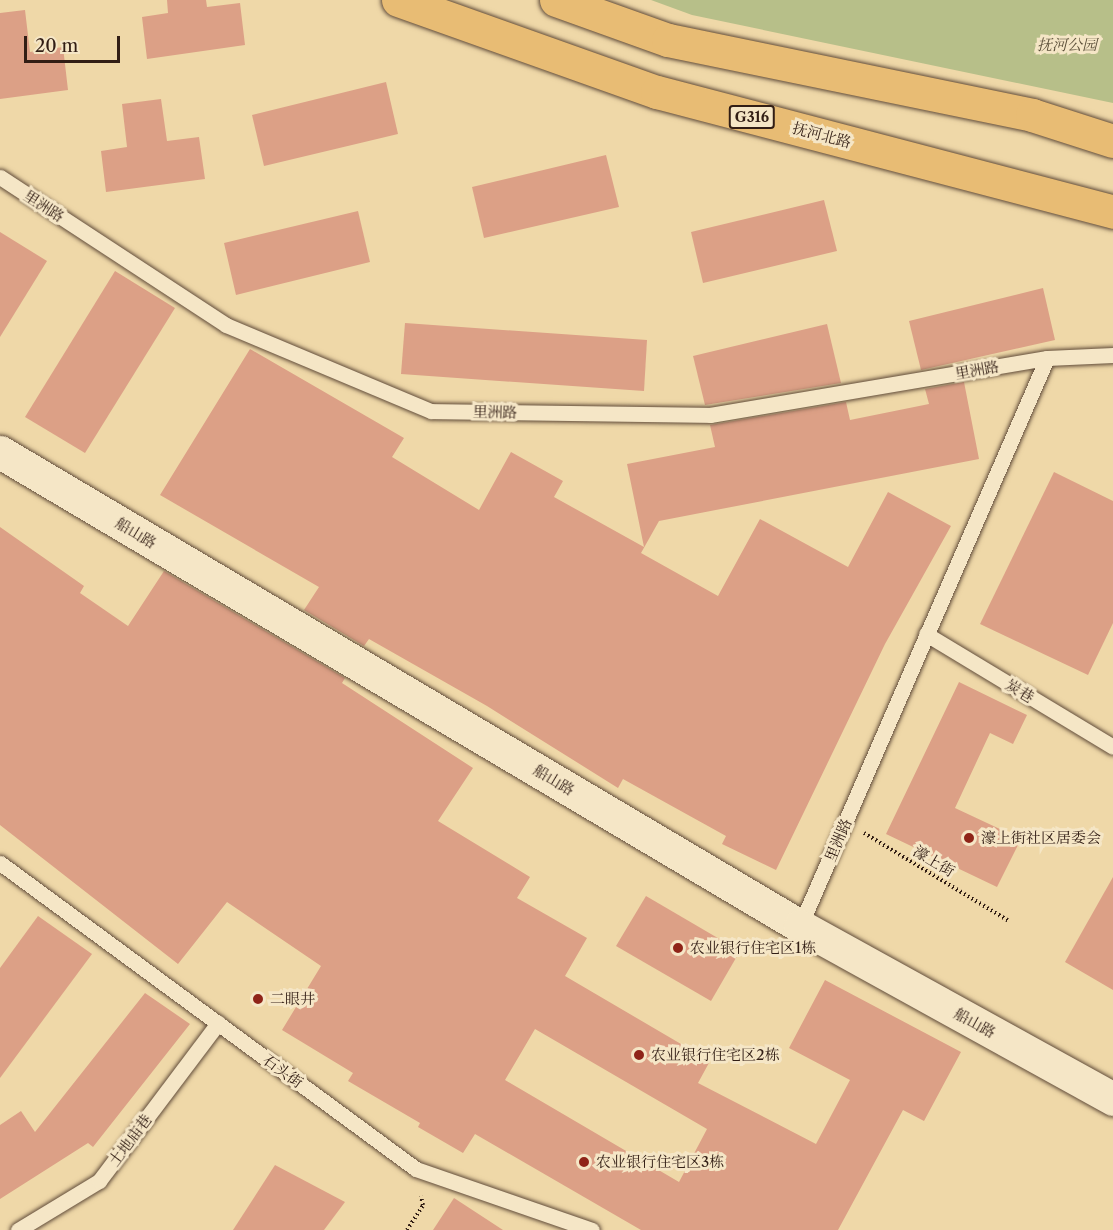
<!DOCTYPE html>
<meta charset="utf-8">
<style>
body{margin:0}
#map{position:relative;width:1113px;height:1230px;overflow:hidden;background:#efd8a8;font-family:"Libre Caslon Text","Noto Serif SC",serif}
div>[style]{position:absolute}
.green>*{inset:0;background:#b7bf89}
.building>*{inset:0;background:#dca086}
.path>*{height:4px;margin-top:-2px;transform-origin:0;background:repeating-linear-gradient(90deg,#321e15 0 1.5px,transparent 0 4.5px)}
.roads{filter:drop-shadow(0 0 2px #614c3a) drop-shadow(0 0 2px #614c3a)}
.service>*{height:15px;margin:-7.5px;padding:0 7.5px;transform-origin:7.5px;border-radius:7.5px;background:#f5e6c6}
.tertiary>*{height:33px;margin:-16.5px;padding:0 16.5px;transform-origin:16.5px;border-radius:16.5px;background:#f5e6c6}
.primary>*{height:33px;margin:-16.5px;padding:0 16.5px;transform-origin:16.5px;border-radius:16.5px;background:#e8bc74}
.dots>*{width:16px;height:16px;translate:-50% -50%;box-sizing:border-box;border:3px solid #f5e6c6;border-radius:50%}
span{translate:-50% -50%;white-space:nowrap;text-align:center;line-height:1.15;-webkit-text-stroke:6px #f5e6c6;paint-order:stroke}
.shield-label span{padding:2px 4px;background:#f5e6c6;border:2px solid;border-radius:4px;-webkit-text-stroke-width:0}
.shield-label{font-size:14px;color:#321e15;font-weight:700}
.park-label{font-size:15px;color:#5a4e38;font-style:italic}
.street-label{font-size:15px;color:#321e15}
.poi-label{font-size:15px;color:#321e15}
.left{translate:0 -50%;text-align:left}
.scale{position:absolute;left:24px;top:36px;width:96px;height:27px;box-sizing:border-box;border:3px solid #321e15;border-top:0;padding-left:8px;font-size:18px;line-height:21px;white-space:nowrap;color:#321e15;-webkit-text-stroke:4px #f5e6c6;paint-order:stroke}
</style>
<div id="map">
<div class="green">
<div style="clip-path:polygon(651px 0,1113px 0,1113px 103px,692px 15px)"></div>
</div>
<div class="building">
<div style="clip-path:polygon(167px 0,206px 0,207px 7px,240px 3px,245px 45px,147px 59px,142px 17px,168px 13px)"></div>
<div style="clip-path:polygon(25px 10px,30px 52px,63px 47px,68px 90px,0 99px,0 13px)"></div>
<div style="clip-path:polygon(386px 82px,398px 134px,264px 166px,252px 115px)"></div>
<div style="clip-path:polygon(161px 99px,167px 141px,199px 137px,205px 179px,106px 192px,101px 151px,127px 147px,122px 104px)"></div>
<div style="clip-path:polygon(606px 155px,619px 207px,484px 238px,472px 187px)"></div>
<div style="clip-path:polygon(824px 200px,837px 251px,703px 283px,691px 232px)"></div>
<div style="clip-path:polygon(358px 211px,370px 262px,236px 295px,224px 243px)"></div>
<div style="clip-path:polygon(0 232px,47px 261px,0 337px)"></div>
<div style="clip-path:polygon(115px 271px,175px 308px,85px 453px,25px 417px)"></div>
<div style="clip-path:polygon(1043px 288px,1055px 340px,921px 370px,909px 321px)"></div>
<div style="clip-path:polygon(405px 323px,647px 340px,644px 391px,401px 374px)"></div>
<div style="clip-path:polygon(827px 324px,841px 383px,705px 405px,693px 356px)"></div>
<div style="clip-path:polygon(250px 349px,404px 438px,392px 457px,479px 510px,511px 452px,563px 481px,554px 497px,644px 547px,627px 464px,715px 447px,710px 425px,846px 402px,850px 420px,929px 404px,925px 389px,964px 382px,979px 459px,659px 521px,641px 553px,718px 596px,760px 519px,848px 567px,888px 492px,951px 526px,885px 644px,776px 870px,722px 844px,726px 836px,623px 779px,618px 788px,487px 706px,369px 639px,364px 646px,304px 610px,319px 587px,160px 495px)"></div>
<div style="clip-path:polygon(1054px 472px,1113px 501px,1113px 623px,1088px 675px,980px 624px)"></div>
<div style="clip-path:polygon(evenodd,0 527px,84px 586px,80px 593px,128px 626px,164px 571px,345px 678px,342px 683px,473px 768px,438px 821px,530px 877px,517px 898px,587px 938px,565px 976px,710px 1061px,698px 1083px,816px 1144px,850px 1080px,789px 1048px,825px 980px,961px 1052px,924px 1121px,903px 1110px,838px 1230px,641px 1230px,475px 1134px,463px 1153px,418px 1127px,420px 1123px,348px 1081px,353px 1073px,282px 1030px,321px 966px,227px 902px,178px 964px,0 825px,0 527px,535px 1029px,707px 1129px,679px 1182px,505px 1080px,535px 1029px)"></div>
<div style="clip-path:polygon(959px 682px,1027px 715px,1013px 744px,990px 733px,955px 808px,1021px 839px,997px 887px,886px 834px)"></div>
<div style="clip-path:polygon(1113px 877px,1113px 990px,1065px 962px)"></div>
<div style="clip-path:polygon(646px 896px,740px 951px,711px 1001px,616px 946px)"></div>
<div style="clip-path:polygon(38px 916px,92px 954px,0 1078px,0 968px)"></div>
<div style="clip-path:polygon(145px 993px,190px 1024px,93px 1147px,88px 1143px,0 1199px,0 1125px,21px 1111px,35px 1132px)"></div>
<div style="clip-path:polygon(275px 1165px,345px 1202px,324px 1230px,233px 1230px)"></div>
<div style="clip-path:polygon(454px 1198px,503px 1230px,433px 1230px)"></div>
</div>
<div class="path">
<div style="left:864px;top:833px;width:170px;rotate:31.3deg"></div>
<div style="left:407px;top:1230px;width:30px;rotate:-57deg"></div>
<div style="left:423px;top:1205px;width:9px;rotate:-103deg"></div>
</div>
<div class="roads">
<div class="service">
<div style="left:0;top:177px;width:270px;rotate:33.2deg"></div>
<div style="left:226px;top:325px;width:222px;rotate:22.8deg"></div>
<div style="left:431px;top:411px;width:279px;rotate:0.8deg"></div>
<div style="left:710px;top:415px;width:342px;rotate:-9.6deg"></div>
<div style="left:1047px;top:358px;width:66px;rotate:-2.6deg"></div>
<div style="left:926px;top:634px;width:218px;rotate:31.1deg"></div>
<div style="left:0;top:863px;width:516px;rotate:36.34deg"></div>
<div style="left:416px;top:1169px;width:186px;rotate:19.1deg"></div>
<div style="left:800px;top:926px;width:619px;rotate:-66.5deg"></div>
<div style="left:18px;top:1230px;width:95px;rotate:-31.2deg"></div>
<div style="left:99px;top:1181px;width:198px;rotate:-53deg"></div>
</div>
<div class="tertiary">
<div style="left:0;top:452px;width:930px;rotate:30.65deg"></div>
<div style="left:800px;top:926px;width:358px;rotate:28.9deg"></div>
</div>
<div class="primary">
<div style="left:398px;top:0;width:275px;rotate:19.6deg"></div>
<div style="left:657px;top:92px;width:472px;rotate:14.7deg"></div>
<div style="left:556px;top:0;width:119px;rotate:19.7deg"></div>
<div style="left:668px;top:40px;width:372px;rotate:11.6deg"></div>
<div style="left:1032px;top:115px;width:85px;rotate:17.8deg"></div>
</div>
</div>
<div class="dots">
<div style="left:969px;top:838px;background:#8f2418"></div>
<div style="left:678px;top:948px;background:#8f2418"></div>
<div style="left:258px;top:999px;background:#8f2418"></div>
<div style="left:639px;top:1055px;background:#8f2418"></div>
<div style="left:584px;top:1162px;background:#8f2418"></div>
</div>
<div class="shield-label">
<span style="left:752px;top:117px">G316</span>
</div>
<div class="park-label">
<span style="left:1067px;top:45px">抚河公园</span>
</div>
<div class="street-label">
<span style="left:822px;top:135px;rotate:15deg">抚河北路</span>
<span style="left:44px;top:206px;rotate:33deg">里洲路</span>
<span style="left:977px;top:370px;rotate:-10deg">里洲路</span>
<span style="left:495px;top:412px;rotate:1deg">里洲路</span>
<span style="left:136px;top:533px;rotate:31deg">船山路</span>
<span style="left:1020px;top:691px;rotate:31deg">炭巷</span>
<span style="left:554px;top:780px;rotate:31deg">船山路</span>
<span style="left:838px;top:840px;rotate:-67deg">里洲路</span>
<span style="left:934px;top:861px;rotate:31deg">濠上街</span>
<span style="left:975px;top:1023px;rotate:29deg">船山路</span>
<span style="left:283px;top:1071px;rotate:36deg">石头街</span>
<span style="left:130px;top:1140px;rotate:-53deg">土地庙巷</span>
</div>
<div class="poi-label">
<span class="left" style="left:981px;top:838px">濠上街社区居委会</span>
<span class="left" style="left:690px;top:948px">农业银行住宅区1栋</span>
<span class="left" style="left:270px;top:999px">二眼井</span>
<span class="left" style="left:651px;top:1055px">农业银行住宅区2栋</span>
<span class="left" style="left:596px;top:1162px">农业银行住宅区3栋</span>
</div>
<div class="scale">20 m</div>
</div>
